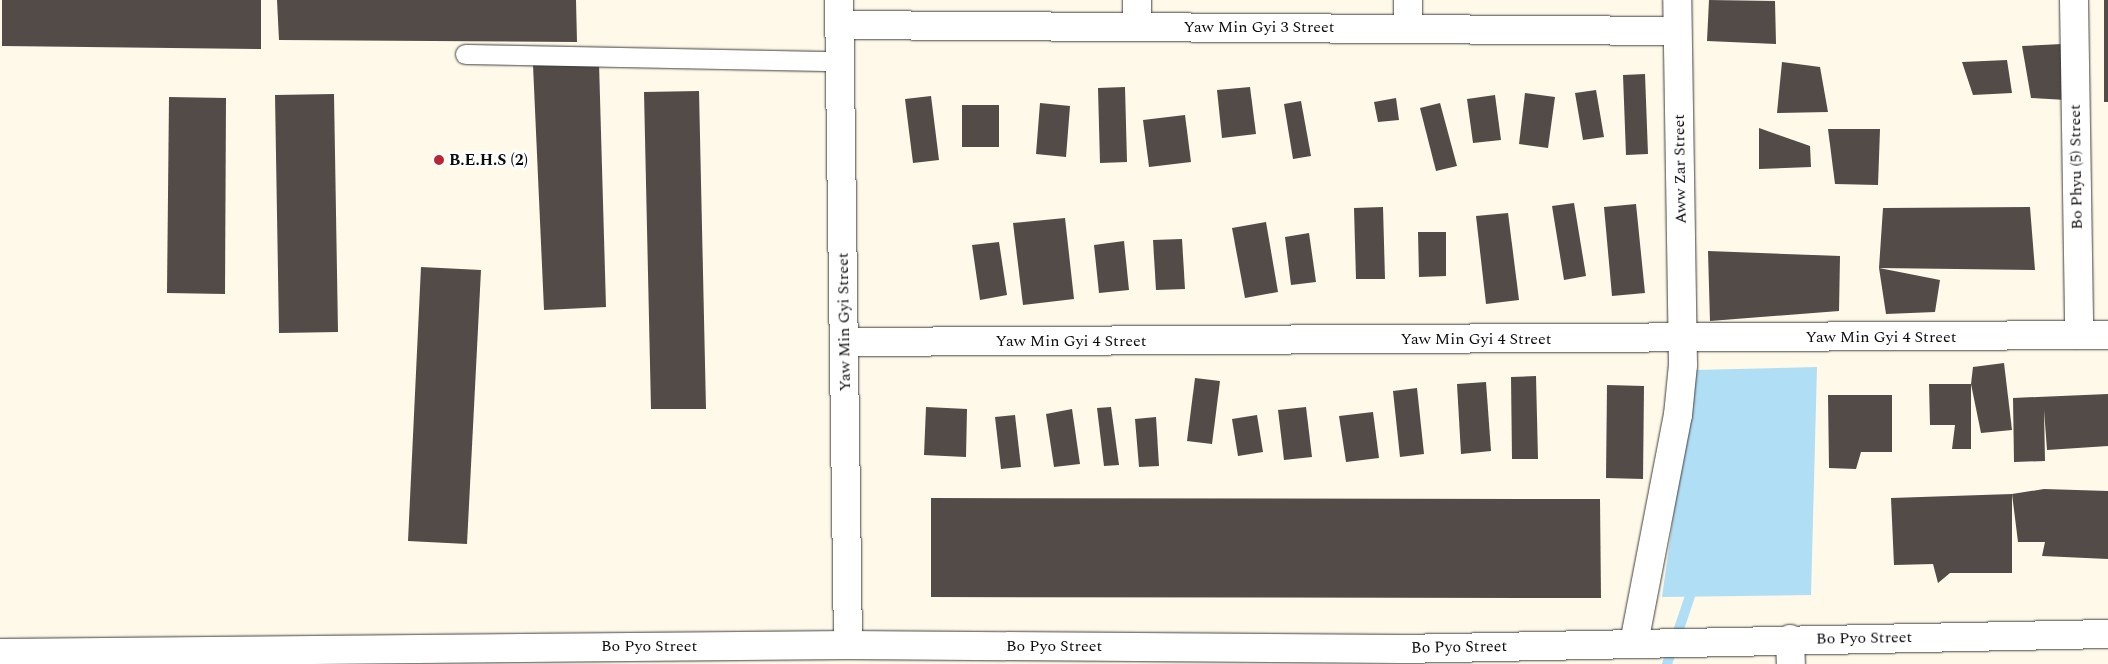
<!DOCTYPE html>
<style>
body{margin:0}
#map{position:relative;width:2108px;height:664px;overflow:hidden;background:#fff9e9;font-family:Spectral,serif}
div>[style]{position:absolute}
.water>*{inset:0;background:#afdef5}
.stream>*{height:10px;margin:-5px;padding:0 5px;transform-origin:5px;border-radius:5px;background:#afdef5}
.building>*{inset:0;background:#534b47}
.roads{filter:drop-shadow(0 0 1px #3e3e3e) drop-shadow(0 0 1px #3e3e3e)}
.service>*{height:19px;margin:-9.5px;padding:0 9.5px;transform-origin:9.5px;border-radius:9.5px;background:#fff}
.minor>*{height:28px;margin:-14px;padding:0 14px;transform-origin:14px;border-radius:14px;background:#fff}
.dots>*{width:14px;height:14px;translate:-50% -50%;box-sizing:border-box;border:2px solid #fff;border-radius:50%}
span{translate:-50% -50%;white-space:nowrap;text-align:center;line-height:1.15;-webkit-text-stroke:5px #fff;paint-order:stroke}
.street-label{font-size:16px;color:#0b0b0b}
.poi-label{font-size:16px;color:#0b0b0b;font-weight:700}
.left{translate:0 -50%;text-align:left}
</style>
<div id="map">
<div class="water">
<div style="clip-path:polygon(1817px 367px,1811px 595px,1662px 597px,1694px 370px)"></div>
</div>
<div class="stream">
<div style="left:1667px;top:664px;width:72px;rotate:-71.3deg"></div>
</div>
<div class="building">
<div style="clip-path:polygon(2px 0,261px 0,261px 49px,2px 46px)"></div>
<div style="clip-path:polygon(277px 0,576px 0,577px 42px,279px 40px)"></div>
<div style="clip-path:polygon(1709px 0,1775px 1px,1776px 44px,1707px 41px)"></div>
<div style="clip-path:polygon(2104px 0,2108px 0,2108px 102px,2104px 102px)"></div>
<div style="clip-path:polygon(2062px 44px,2066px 100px,2031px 98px,2022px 46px)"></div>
<div style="clip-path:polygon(2007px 60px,2012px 93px,1973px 95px,1962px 62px)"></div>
<div style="clip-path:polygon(1782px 62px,1820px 67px,1828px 112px,1777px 113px)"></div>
<div style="clip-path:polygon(599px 63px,606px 307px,544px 310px,533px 65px)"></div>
<div style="clip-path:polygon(1645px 74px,1648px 154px,1626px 155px,1623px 75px)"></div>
<div style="clip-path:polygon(1125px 87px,1127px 162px,1100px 163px,1098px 88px)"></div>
<div style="clip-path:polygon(1250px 87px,1256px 134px,1222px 138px,1217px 90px)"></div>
<div style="clip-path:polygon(1596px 90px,1604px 137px,1583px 140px,1575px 93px)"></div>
<div style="clip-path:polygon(699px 91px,706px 409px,651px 409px,644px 92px)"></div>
<div style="clip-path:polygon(1525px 93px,1555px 97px,1548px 148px,1519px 144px)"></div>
<div style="clip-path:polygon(334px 94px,338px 332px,279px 333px,275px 95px)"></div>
<div style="clip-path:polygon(1495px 95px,1501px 140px,1473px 143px,1467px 99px)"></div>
<div style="clip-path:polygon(931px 96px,939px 160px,913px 163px,905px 99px)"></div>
<div style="clip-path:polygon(169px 97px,226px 98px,225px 294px,167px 293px)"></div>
<div style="clip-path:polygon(1396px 98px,1399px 120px,1378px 122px,1374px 102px)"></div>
<div style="clip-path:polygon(1301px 101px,1311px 156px,1293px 159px,1284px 104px)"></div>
<div style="clip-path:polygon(1040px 103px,1070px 106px,1066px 157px,1036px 154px)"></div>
<div style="clip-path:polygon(1440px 103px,1457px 166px,1436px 171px,1420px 108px)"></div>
<div style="clip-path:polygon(962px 105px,999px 105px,999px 147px,962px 147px)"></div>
<div style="clip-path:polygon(1185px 115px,1191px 162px,1149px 167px,1143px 120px)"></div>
<div style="clip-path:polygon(1759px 128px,1810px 146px,1811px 167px,1759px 169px)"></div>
<div style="clip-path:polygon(1828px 129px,1880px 129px,1878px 185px,1835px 184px)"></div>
<div style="clip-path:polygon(1574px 203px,1586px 276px,1564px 280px,1552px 206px)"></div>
<div style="clip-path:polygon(1636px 204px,1645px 293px,1612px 296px,1604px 207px)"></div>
<div style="clip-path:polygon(1383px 207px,1385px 279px,1356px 279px,1354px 208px)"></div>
<div style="clip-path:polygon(2030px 207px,2035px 270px,1879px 268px,1940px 280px,1935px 312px,1886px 314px,1879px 268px,1883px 208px)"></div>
<div style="clip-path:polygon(1508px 213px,1519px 300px,1486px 304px,1476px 216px)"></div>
<div style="clip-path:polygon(1065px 218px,1074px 299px,1023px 305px,1013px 223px)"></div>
<div style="clip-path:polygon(1266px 222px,1278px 292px,1245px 298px,1232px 228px)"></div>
<div style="clip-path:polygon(1418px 232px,1446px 232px,1446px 276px,1419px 277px)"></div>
<div style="clip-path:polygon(1309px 233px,1316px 282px,1291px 285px,1285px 237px)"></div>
<div style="clip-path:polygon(1182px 239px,1185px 289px,1156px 290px,1153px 240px)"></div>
<div style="clip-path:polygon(1124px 241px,1129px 290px,1099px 293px,1094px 245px)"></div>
<div style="clip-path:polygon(999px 242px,1007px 295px,980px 300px,972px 245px)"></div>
<div style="clip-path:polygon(1708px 251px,1840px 256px,1839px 311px,1710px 321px)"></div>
<div style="clip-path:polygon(421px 267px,481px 270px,467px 544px,408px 541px)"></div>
<div style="clip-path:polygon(2004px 363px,2012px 430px,1981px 433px,1971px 384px,1973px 367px)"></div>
<div style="clip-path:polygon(1536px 376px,1538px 459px,1512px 459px,1511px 377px)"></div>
<div style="clip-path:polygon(1195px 378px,1220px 381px,1212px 444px,1187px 441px)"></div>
<div style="clip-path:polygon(1486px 382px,1491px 451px,1461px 454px,1457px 384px)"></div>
<div style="clip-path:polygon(1929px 384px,1971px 384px,1971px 449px,1952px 449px,1955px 425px,1930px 425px)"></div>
<div style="clip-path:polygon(1607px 385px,1644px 386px,1643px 479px,1606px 478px)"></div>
<div style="clip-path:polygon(1417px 388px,1424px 454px,1400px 457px,1393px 391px)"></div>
<div style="clip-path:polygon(2108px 394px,2108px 446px,2047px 450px,2044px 410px,2045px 461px,2014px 462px,2013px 398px)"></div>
<div style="clip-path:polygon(1828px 395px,1892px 395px,1892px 452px,1861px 452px,1856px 469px,1829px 468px)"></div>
<div style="clip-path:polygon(926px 407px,967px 409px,966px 457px,924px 455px)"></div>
<div style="clip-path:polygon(1111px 407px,1119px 465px,1104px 466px,1097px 408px)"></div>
<div style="clip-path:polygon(1306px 407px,1312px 457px,1284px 460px,1278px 410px)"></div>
<div style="clip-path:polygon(1072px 409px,1080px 464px,1054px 467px,1046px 414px)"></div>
<div style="clip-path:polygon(1373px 412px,1379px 458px,1346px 462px,1339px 416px)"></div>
<div style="clip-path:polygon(1015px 415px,1021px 467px,1001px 469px,995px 417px)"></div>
<div style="clip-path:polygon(1257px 415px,1263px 452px,1238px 456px,1232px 419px)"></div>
<div style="clip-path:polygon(1156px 417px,1159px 466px,1139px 467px,1135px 419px)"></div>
<div style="clip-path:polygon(2044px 489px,2108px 491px,2108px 559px,2042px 556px,2045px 542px,2018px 542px,2012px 494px,2012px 573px,1950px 573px,1938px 583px,1933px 564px,1894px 565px,1891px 498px,2012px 494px)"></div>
<div style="clip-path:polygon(931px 498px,1600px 499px,1601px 598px,931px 597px)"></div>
</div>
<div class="roads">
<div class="service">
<div style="left:465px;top:54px;width:375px;rotate:1.1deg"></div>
</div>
<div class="minor">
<div style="left:839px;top:0;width:645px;rotate:89.2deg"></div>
<div style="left:1137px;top:0;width:27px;rotate:90deg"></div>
<div style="left:1408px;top:0;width:28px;rotate:90deg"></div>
<div style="left:2074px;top:0;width:335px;rotate:89.1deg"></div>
<div style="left:840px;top:25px;width:837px;rotate:0.41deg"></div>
<div style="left:844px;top:342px;width:1264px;rotate:-0.32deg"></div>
<div style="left:1790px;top:639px;width:25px;rotate:88deg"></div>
<div style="left:1634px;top:643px;width:232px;rotate:-79.1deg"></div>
<div style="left:1678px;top:415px;width:50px;rotate:-84.3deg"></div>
<div style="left:1683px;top:365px;width:365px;rotate:-90.9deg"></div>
<div style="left:0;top:653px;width:848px;rotate:-0.54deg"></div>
<div style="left:848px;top:645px;width:554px;rotate:0.41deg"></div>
<div style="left:1402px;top:649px;width:706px;rotate:-1.22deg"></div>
</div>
</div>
<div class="dots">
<div style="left:439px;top:160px;background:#b72634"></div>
</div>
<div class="street-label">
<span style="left:1259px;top:27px">Yaw Min Gyi 3 Street</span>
<span style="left:2076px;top:167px;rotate:-91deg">Bo Phyu (5) Street</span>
<span style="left:1680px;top:169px;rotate:-91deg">Aww Zar Street</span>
<span style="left:844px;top:322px;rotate:-91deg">Yaw Min Gyi Street</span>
<span style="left:1881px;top:337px">Yaw Min Gyi 4 Street</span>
<span style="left:1476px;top:339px">Yaw Min Gyi 4 Street</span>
<span style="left:1071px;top:341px">Yaw Min Gyi 4 Street</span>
<span style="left:1864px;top:638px;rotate:-1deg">Bo Pyo Street</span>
<span style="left:649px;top:646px">Bo Pyo Street</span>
<span style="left:1054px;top:646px">Bo Pyo Street</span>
<span style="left:1459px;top:647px;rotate:-1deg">Bo Pyo Street</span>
</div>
<div class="poi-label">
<span class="left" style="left:449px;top:160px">B.E.H.S (2)</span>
</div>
</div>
